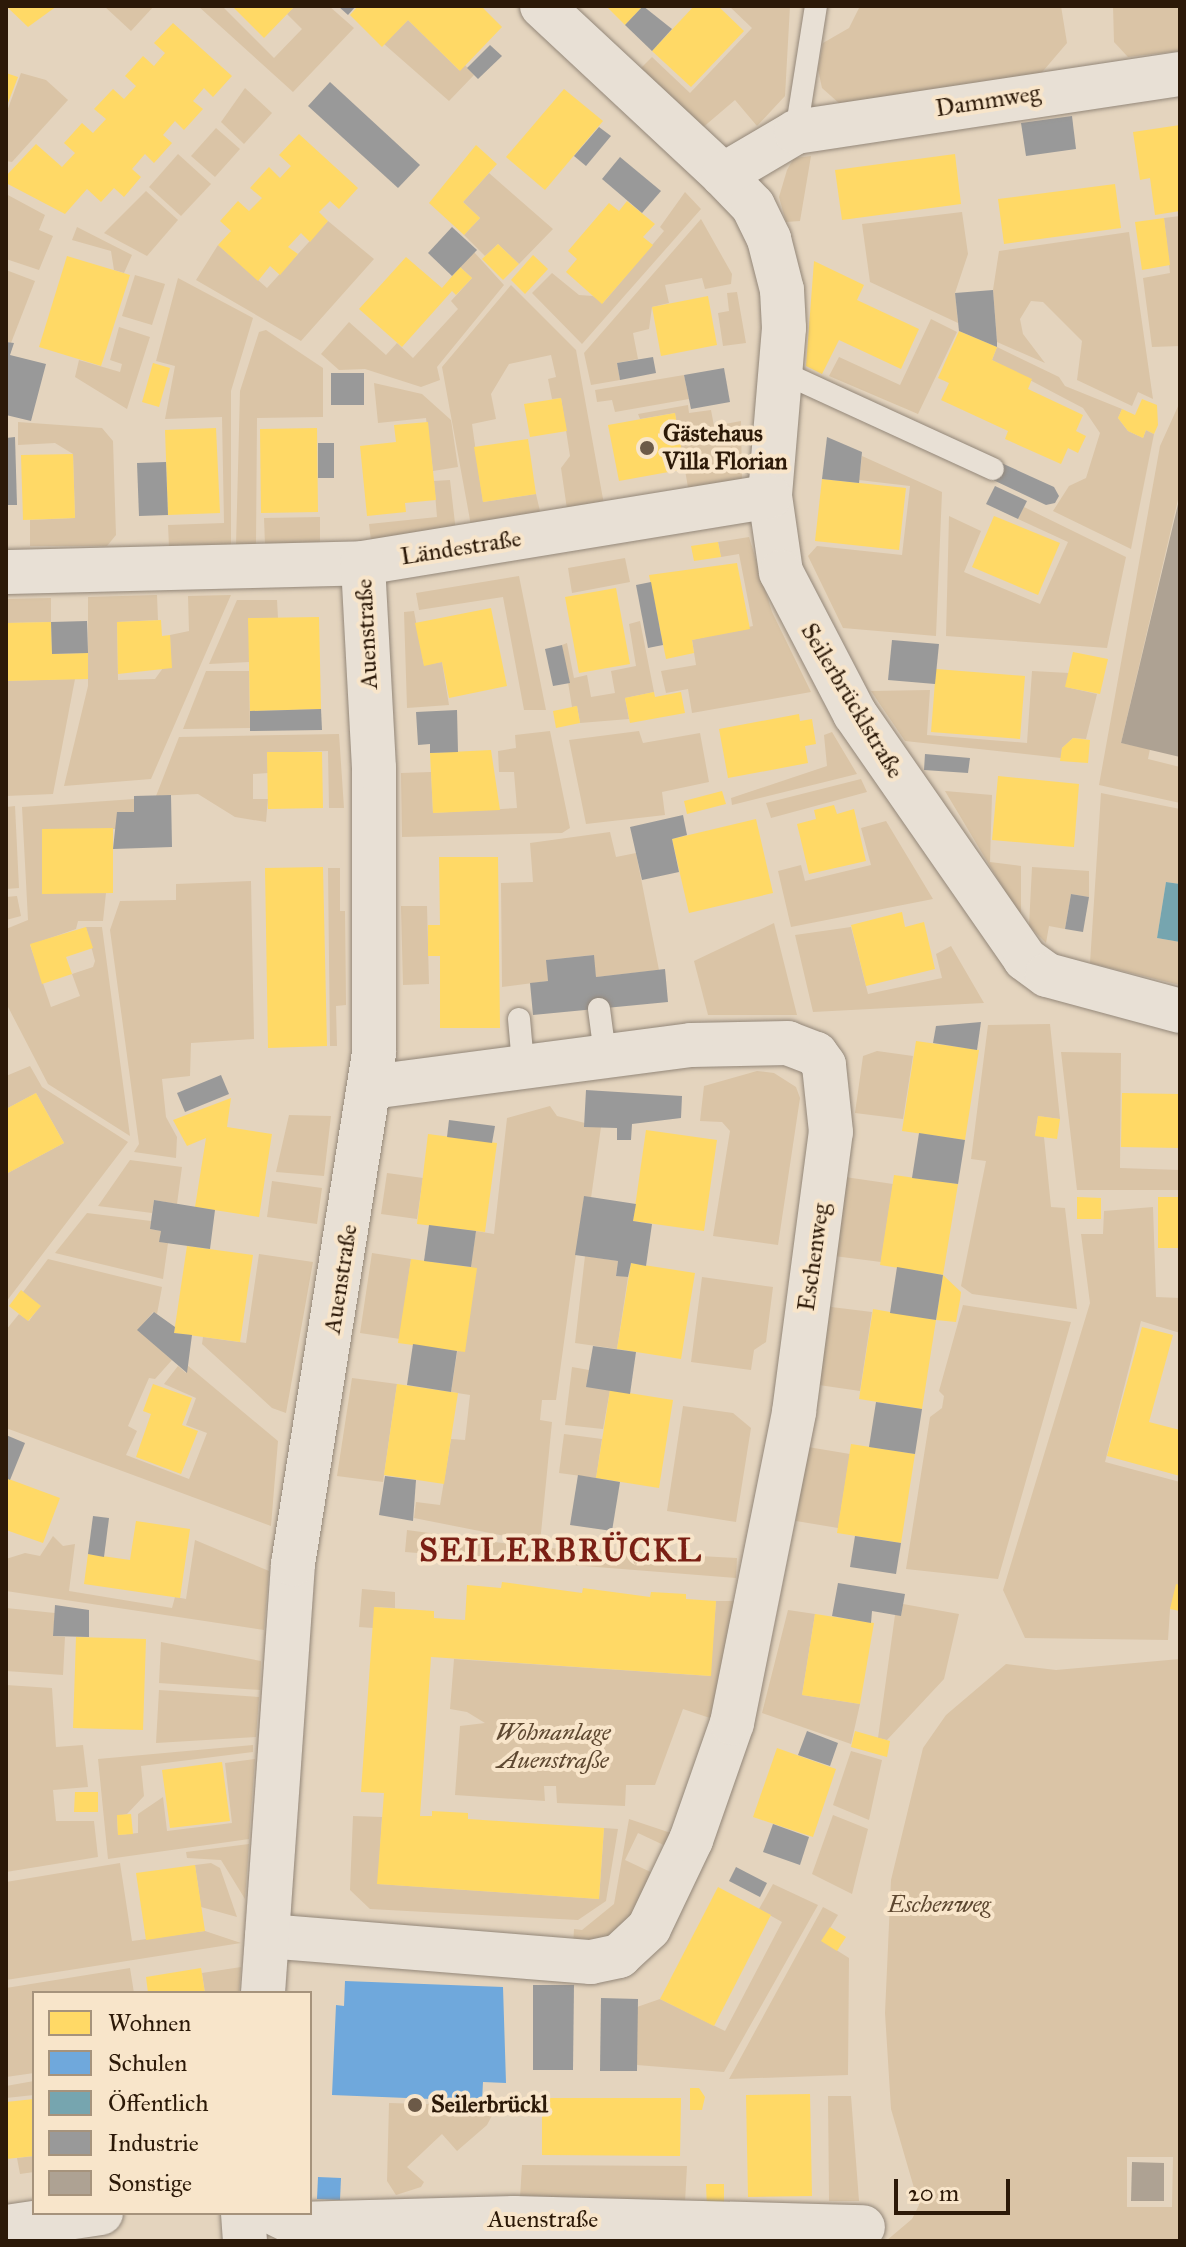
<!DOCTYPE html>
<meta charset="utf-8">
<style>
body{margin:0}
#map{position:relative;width:1186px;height:2247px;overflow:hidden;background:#e4d4be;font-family:"IM FELL Great Primer",serif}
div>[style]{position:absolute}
.green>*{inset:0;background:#dac4a6}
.homes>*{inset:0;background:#ffd966}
.schools>*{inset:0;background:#6fa8dc}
.public>*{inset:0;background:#76a5af}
.industry>*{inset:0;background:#999}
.building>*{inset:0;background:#aea293}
.roads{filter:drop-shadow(0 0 2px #938779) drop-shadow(0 0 2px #938779)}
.service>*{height:22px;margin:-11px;padding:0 11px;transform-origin:11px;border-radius:11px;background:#e8e0d5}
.minor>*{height:44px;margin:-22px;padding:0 22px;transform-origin:22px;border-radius:22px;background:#e8e0d5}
.dots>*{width:22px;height:22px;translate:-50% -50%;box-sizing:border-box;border:4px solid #f8e5ca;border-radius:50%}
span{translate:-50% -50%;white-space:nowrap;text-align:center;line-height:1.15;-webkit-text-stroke:8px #f8e5ca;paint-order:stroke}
.street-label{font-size:24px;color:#2c1908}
.poi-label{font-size:24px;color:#2c1908;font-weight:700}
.left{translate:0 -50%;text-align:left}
.park-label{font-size:24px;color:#5e4831;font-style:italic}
.district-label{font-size:32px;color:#7a1f14;font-weight:700;letter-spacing:2px}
.frame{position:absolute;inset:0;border:8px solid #2c1908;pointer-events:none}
.legend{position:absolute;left:32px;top:1991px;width:280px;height:224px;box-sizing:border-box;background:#f8e5ca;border:2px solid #a6937c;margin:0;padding:10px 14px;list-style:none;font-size:24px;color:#2c1908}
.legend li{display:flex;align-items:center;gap:16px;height:40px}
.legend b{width:40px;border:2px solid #a6937c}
.scale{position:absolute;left:894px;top:2179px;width:116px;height:36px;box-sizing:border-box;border:4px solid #2c1908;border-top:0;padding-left:10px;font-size:24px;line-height:28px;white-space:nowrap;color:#2c1908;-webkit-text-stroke:6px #f8e5ca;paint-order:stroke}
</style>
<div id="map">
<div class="green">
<div style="clip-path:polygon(104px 6px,154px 6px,131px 31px)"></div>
<div style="clip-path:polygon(198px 6px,222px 6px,274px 58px,302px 29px,287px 14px,295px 6px,329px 6px,354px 28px,293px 92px)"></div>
<div style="clip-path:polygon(729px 6px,790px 6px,785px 96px,757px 126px,735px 100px,701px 129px,640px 69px,652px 57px,690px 93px,752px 28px)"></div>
<div style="clip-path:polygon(860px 6px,1061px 6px,1067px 43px,1038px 77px,840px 104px,822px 88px,818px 69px,823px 43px,849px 28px)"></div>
<div style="clip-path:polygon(1113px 6px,1180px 6px,1180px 51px,1128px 57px,1114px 42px)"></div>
<div style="clip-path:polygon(408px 20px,459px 70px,465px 65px,474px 75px,449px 101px,384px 44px)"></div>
<div style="clip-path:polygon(21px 73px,46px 80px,68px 100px,12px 162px,6px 161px,6px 114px)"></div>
<div style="clip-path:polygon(245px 88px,272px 113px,244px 144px,221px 122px)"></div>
<div style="clip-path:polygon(216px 128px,240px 149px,215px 177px,191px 156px)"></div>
<div style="clip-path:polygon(178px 154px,211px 184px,181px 216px,149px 187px)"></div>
<div style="clip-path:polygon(811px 156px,800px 221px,786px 222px,779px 197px,787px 170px,794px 158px)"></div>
<div style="clip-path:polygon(489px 173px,553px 229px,519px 264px,498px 244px,485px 256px,464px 235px,480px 218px,463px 202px)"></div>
<div style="clip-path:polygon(146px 191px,178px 220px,147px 256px,104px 233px)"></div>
<div style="clip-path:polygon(685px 192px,701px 209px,582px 344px,532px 293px,552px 273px,579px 295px,593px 296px,603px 303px,664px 231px,660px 227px)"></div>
<div style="clip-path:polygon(6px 194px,45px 215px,39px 230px,53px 236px,39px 270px,6px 259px)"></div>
<div style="clip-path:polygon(962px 212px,968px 254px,955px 293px,958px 323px,870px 282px,862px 224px)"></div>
<div style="clip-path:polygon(1180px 216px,1180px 346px,1152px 347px,1143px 278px,1170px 273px,1164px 218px)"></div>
<div style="clip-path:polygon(701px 219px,732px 274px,731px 284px,705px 289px,702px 278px,665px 285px,669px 303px,652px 307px,649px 329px,633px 333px,638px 359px,617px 363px,620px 380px,591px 385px,584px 353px)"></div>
<div style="clip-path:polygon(328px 221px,374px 259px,301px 341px,196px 280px,218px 245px,267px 288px)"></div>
<div style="clip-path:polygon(77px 227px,132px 255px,124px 273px,114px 270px,111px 251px,72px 240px)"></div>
<div style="clip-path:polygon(1129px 232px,1153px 399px,1138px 392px,1132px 406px,1077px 380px,1082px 341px,1043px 302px,1031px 301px,1020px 319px,1023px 334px,1045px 363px,997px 342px,993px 290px,999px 251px)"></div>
<div style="clip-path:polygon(474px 252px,504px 285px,437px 367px,440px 380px,421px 387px,365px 369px,339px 370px,321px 354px,349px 322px,386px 355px,397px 343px,413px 358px,458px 309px,451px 301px,472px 278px,460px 267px)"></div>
<div style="clip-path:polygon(6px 270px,35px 281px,11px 343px,6px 342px)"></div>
<div style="clip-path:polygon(135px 275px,165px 284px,152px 325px,122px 316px)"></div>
<div style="clip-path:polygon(178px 278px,253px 318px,231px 391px,231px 545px,169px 547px,168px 525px,224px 523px,222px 417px,165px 419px,175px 366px,156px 361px)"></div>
<div style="clip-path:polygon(511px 285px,576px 350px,605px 510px,568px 516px,561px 468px,570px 456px,561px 398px,552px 399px,548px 379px,556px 377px,551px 355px,509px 364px,491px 394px,496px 419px,472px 424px,483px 502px,536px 494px,542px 520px,472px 531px,442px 367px)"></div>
<div style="clip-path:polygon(737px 292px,746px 343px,723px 346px,718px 313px,729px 311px,727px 293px)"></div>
<div style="clip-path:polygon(931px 319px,957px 332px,918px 414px,829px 376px,839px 357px,900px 385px)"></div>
<div style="clip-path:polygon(119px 327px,150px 337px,127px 409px,75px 377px,79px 360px,120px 372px,122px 364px,110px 360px)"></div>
<div style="clip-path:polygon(266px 330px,323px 368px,323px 417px,257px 418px,256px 544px,236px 545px,240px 391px,259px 332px)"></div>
<div style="clip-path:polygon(997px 347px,1059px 377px,1065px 386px,1122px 409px,1118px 418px,1128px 431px,1143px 438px,1146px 430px,1154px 434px,1131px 549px,1053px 511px,1069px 486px,1086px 478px,1100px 433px,1083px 408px,992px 360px)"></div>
<div style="clip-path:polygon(684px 375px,689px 399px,615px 412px,612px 400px,597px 402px,595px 390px)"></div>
<div style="clip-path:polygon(374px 383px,422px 394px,451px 420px,458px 467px,433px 471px,426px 418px,378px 423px)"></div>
<div style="clip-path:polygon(1180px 402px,1180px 491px,1121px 743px,1150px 749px,1148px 759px,1180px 767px,1180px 803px,1099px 785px,1160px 446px)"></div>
<div style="clip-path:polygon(688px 405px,689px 413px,711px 410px,714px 426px,741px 421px,742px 482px,689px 493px,675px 413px,640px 419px,638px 414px)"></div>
<div style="clip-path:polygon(18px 422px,102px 428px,113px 441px,116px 535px,107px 546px,30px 546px,30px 520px,75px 518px,73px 454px,55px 443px,18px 445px)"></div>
<div style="clip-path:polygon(862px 456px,942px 492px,936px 636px,843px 628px,808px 556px,817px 546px,902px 555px,910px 486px,859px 480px)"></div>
<div style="clip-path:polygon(450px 480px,456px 532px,371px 541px,369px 524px,437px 517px,434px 481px)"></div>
<div style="clip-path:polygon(1024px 507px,1126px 557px,1107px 648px,946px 636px,949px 516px,981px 531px,964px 572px,1040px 604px,1068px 542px,1018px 519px)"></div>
<div style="clip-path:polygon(320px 517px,320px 544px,265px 545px,264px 518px)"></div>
<div style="clip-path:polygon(749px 537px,772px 612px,811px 692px,692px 713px,688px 689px,666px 693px,661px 671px,696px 665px,692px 640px,753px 626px,739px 554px,721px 557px,718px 542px)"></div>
<div style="clip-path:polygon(625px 558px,630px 582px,572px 593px,568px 568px)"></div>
<div style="clip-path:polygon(519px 576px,546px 710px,524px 710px,503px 597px,419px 610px,416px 593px)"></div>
<div style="clip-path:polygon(157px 595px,158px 620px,117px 622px,118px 680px,155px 679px,163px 668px,171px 668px,170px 635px,189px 631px,188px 596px,231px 595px,151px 779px,64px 786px,88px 686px,88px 597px)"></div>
<div style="clip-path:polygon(51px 598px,51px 622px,6px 623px,6px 599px)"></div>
<div style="clip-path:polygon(237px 600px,277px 600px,278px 618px,249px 662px,209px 664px)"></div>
<div style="clip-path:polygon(414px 611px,424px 665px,442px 662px,449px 705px,407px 708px,404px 612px)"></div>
<div style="clip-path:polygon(640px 621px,654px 692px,625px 698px,629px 719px,580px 723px,577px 706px,572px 707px,562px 645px,567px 643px,574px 678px,587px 675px,591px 697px,615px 693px,611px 671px,636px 666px,629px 624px)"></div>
<div style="clip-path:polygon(206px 671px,249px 671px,250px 728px,183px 729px)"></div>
<div style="clip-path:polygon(1032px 671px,1069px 673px,1066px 687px,1097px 694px,1086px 739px,1073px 738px,1062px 748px,1061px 758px,905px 741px,871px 691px,930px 690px,927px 735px,1027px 743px)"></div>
<div style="clip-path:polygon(75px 679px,53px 794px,6px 796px,6px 681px)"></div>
<div style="clip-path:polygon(550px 731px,570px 828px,562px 833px,402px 837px,401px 773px,431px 772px,433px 813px,517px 808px,514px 772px,499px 772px,498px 751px,516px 748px,515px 735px)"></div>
<div style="clip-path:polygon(639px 731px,643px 743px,700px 733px,709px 782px,662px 792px,665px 815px,586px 824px,569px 740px)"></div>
<div style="clip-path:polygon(832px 732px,857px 774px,732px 805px,731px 798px,827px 766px,824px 735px)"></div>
<div style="clip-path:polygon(339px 734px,344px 808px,329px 808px,328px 751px,267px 753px,268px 773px,253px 774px,253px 799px,268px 799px,266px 822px,235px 817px,198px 794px,156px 796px,179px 737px)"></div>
<div style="clip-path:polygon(861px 779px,867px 792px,771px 818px,766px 803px)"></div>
<div style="clip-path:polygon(945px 791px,992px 795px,990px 862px,1021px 866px,1021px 918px)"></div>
<div style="clip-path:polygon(1101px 793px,1180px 809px,1180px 884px,1166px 882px,1157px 938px,1180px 942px,1180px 985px,1090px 963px)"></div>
<div style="clip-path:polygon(134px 799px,134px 812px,117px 812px,117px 829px,42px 830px,42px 893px,106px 893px,103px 921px,78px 921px,76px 929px,30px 945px,51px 1007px,80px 996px,72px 974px,93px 967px,95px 961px,86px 927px,102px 927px,130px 1136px,48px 1084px,6px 1003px,6px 929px,28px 920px,22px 807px)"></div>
<div style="clip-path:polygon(15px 806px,19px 888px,6px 889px,6px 807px)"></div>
<div style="clip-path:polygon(886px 821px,933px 899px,791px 927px,778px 871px,801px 865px,805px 881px,871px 865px,861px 828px)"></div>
<div style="clip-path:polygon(610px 832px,616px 857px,636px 853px,659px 970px,596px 977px,593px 955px,547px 960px,548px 981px,502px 987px,501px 883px,533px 882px,530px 843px)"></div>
<div style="clip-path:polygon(1032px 867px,1089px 871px,1089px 897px,1071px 894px,1065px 929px,1049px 926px,1046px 943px,1029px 926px)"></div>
<div style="clip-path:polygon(328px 868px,340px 868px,340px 911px,345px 911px,346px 1005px,336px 1006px,337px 1046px,330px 1046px)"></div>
<div style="clip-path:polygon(251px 881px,254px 1039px,191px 1043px,190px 1076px,162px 1079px,166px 1117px,177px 1137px,176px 1158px,134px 1152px,139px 1144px,110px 930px,120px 901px,176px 900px,176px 884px)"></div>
<div style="clip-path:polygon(17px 896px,21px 916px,6px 920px,6px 897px)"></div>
<div style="clip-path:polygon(401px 906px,427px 906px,429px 984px,403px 985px)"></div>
<div style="clip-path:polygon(774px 923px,797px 1015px,708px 1015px,694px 961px)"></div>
<div style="clip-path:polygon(851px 927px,868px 994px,942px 978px,936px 954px,951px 946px,984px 1003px,813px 1012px,795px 935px)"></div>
<div style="clip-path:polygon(1050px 1024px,1060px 1119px,1038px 1116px,1035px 1135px,1044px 1137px,1051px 1207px,1065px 1208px,1077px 1309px,972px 1294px,961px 1286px,986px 1161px,971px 1159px,988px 1025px)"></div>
<div style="clip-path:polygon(877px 1051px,913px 1056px,903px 1119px,855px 1113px,863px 1056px)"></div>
<div style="clip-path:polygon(1061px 1052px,1121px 1053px,1120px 1168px,1180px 1170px,1180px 1190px,1077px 1190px)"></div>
<div style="clip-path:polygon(30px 1066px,42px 1087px,128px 1142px,6px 1302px,6px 1174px,64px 1143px,36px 1093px,6px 1109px,6px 1076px)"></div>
<div style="clip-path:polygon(757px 1071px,774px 1073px,796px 1087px,800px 1098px,778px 1245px,713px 1236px,730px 1131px,722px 1122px,700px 1121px,704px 1086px)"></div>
<div style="clip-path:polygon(550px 1106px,557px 1116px,601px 1127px,591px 1198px,584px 1197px,556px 1400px,542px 1400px,540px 1420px,552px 1422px,540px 1543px,414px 1518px,416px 1502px,440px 1505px,451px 1439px,465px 1440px,470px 1395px,451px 1392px,476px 1231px,494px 1234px,507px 1118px)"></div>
<div style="clip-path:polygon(289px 1115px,331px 1116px,324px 1176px,276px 1172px)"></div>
<div style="clip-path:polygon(130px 1160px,182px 1167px,177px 1204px,154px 1200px,152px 1213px,98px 1206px)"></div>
<div style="clip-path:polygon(387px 1173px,423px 1178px,417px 1219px,381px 1214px)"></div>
<div style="clip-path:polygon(845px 1177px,893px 1184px,881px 1262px,834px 1256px)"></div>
<div style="clip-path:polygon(272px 1181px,322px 1188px,317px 1224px,267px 1217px)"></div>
<div style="clip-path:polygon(1153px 1207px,1156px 1297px,1180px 1298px,1180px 1333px,1141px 1321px,1105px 1462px,1180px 1482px,1180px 1585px,1170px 1609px,1168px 1640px,1025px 1638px,1003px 1590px,1090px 1303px,1081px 1234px,1103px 1234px,1104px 1211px)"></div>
<div style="clip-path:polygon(87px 1213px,151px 1221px,150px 1229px,161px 1231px,160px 1242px,168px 1243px,163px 1279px,55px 1253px)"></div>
<div style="clip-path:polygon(372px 1253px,411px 1259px,400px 1339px,360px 1333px)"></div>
<div style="clip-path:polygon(259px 1254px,313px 1262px,286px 1413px,272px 1408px,202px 1344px,203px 1337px,246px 1343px)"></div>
<div style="clip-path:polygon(585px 1256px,618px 1261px,616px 1275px,628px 1277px,617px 1349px,575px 1343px)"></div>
<div style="clip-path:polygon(48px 1259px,162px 1287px,157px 1314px,153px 1312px,138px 1330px,172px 1360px,155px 1379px,149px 1378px,128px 1426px,137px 1431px,126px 1455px,189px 1479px,207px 1433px,186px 1425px,196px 1398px,164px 1384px,178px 1366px,186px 1373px,187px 1365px,278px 1441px,271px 1526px,6px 1428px,6px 1330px,19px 1314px,29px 1321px,40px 1306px,23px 1292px)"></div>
<div style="clip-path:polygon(702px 1277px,773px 1287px,766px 1342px,754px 1350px,751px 1370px,691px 1362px)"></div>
<div style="clip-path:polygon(963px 1305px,1071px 1322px,998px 1579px,906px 1569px,930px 1417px,942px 1408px,944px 1396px,939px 1391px)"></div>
<div style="clip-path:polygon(823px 1306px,872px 1312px,860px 1391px,812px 1384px)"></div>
<div style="clip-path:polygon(572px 1367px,589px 1370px,610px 1390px,603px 1429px,565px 1425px)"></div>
<div style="clip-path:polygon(352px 1378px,397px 1384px,383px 1482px,337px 1476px)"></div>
<div style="clip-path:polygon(683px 1406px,733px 1413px,751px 1428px,736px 1522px,667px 1511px)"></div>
<div style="clip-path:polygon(564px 1434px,602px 1439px,596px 1478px,559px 1473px)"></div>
<div style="clip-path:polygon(808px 1447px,850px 1454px,838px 1528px,796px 1521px)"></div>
<div style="clip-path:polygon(407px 1530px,531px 1547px,737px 1558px,736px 1578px,405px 1552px)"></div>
<div style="clip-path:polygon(53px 1536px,63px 1546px,75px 1544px,69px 1591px,172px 1608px,175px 1597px,186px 1599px,195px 1540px,269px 1571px,264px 1630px,6px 1591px,6px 1559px,25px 1553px,40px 1556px)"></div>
<div style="clip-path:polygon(362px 1589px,395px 1592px,395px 1608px,375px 1607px,373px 1628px,359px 1627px)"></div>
<div style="clip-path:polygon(716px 1601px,740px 1601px,719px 1721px,683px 1709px,655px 1785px,626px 1785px,625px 1806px,557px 1803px,556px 1786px,544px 1786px,545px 1801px,455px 1795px,460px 1726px,485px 1723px,467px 1712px,450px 1709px,454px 1659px,710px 1676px)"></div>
<div style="clip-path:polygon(903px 1604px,959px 1614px,944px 1679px,887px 1740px,878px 1738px,895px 1615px,901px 1615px)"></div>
<div style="clip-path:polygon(6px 1608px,55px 1613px,53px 1636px,65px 1637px,63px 1675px,6px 1671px)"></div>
<div style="clip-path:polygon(788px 1610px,815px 1614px,802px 1695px,860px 1704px,851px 1744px,762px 1713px)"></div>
<div style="clip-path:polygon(161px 1642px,261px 1661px,260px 1690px,159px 1683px)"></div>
<div style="clip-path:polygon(evenodd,1180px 1659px,1180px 2241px,886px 2241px,912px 2219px,919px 2205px,891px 2109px,885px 2013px,891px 1880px,923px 1748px,946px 1715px,1006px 1664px,1056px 1670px,1180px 1659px,1127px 2157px,1173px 2157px,1172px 2207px,1127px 2207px,1127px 2157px)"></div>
<div style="clip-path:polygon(6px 1685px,52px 1688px,56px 1747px,83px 1745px,88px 1787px,53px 1790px,56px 1821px,94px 1821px,98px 1857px,6px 1872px)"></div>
<div style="clip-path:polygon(159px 1690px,259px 1697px,256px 1737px,156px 1743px)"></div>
<div style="clip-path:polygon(253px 1745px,253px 1752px,141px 1766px,144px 1796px,127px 1814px,117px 1816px,118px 1835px,138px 1833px,138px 1814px,163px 1797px,167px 1831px,232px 1823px,225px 1763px,255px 1759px,249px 1839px,108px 1859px,98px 1759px)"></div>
<div style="clip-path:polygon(851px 1751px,882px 1760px,869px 1820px,833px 1805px)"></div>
<div style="clip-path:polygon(833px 1815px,868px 1829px,852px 1894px,812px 1874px)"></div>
<div style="clip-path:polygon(353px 1816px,382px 1817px,378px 1884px,599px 1899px,604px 1828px,618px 1829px,606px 1901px,578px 1920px,370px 1909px,350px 1890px)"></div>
<div style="clip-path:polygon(629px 1819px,677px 1835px,670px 1848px,638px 1833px,625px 1860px,657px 1875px,622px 1934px,573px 1947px,574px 1929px,582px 1930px,614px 1904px)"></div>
<div style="clip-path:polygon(249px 1844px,245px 1899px,221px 1860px,187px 1858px,186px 1852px)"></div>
<div style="clip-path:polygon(120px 1863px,132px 1941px,205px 1931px,241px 1943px,6px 1980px,6px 1882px)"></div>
<div style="clip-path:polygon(211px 1863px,220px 1868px,237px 1917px,201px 1907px,195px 1865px)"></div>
<div style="clip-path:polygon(773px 1884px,818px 1905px,724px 2072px,637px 2065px,637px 2007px,660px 1999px,725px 2031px,782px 1922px,759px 1909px)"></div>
<div style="clip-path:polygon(823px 1907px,838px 1915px,822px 1941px,849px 1958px,848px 2075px,729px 2079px)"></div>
<div style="clip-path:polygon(241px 1967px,239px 1993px,205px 1993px,202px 1973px)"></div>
<div style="clip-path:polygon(130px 1968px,134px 1993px,34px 1993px,34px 2073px,6px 2077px,6px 1988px)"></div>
<div style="clip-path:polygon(34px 2081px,34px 2095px,6px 2098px,6px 2086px)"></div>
<div style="clip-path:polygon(828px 2096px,851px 2096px,859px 2201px,829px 2201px)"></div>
<div style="clip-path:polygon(389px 2103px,497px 2106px,487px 2125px,457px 2151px,442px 2134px,407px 2167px,424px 2182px,421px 2187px,396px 2195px,387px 2181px)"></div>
<div style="clip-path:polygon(34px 2156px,34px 2172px,20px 2174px,17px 2158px)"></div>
<div style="clip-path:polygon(522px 2165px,687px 2166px,685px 2202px,520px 2198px)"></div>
</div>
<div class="homes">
<div style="clip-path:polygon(6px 6px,57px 6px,28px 27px)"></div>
<div style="clip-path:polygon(232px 6px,295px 6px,264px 38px)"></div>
<div style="clip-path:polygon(358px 6px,481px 6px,502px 27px,460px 71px,408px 20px,382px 47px,350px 15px)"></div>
<div style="clip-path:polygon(606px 6px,643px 6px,625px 25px)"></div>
<div style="clip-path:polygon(694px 6px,718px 6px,744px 31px,691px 87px,652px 51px)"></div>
<div style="clip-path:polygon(173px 23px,232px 76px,213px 97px,204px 88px,193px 101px,203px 109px,184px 130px,175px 121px,163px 135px,172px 143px,154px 163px,145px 154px,132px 169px,141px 177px,124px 197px,114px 188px,101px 202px,87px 189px,65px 214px,6px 183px,6px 176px,36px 144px,62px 167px,75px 153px,64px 143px,82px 123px,93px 133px,106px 119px,94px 109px,113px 89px,124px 99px,136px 86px,125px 76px,143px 56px,154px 66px,165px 53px,154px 43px)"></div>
<div style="clip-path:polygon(6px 73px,18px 77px,6px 108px)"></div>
<div style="clip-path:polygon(564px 89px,603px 121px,545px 190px,506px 157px)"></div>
<div style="clip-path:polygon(1180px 125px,1180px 211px,1155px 215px,1150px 178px,1140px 180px,1133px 132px)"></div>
<div style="clip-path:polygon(299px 134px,358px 188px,339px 209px,330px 201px,319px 212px,328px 221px,310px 242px,301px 233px,288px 247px,298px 254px,280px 275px,270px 266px,258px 281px,218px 245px,231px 231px,220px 221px,238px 201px,249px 211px,262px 198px,250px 188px,269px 167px,280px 178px,291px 166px,279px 155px)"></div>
<div style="clip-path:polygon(476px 145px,497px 164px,463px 202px,480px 218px,464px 235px,429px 203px)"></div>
<div style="clip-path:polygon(955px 154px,961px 204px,842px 220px,835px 170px)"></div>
<div style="clip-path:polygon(1115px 184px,1121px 228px,1004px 244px,998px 199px)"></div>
<div style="clip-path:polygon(627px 201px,655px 224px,643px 237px,653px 245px,602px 304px,566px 272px,577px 259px,568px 251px,609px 203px,619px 211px)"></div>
<div style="clip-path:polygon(1164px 218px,1170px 265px,1142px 270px,1135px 222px)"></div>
<div style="clip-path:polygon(498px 244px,519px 264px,503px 280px,482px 259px)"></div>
<div style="clip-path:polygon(533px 255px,548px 269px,525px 294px,511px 280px)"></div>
<div style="clip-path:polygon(67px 256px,130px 275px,101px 366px,39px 347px)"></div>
<div style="clip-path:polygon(406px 257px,442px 288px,460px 267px,472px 278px,456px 295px,452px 291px,402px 347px,359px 309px)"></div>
<div style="clip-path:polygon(814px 261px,864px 285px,857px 300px,919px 329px,901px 369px,839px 340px,822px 374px,806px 366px)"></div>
<div style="clip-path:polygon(708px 296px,717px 345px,661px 356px,652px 307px)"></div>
<div style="clip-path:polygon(959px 331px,997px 347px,992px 360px,1032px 379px,1028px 389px,1083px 415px,1076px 431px,1086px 436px,1078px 453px,1068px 448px,1061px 464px,1005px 439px,1008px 431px,941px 400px,949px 383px,938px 378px)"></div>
<div style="clip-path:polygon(153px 363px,170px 368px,159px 407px,142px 402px)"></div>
<div style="clip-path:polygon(561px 398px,567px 431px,530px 437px,524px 404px)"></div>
<div style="clip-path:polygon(1142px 399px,1157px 405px,1158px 425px,1154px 434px,1146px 430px,1143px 438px,1128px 431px,1118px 418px,1122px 409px,1135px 415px)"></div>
<div style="clip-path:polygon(675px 413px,685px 469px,619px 481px,608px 425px)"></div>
<div style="clip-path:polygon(428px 422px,436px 500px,405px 503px,406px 512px,367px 516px,360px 446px,396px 442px,394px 425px)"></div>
<div style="clip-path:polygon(216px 428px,220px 513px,168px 515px,165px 430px)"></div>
<div style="clip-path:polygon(317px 428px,318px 512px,261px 513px,260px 429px)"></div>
<div style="clip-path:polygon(528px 439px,536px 494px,483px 502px,474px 447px)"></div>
<div style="clip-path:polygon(73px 454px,75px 518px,23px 520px,21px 455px)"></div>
<div style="clip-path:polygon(822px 479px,906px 488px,899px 550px,815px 541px)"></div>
<div style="clip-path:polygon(994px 516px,1060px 543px,1038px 595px,972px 567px)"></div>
<div style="clip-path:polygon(718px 542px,721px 557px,694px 561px,691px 546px)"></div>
<div style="clip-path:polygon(737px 563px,750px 629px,692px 640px,694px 653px,666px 659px,649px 575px)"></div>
<div style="clip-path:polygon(616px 588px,630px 664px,579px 673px,565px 597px)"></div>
<div style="clip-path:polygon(491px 608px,507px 686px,449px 698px,442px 662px,424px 666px,415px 623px)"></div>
<div style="clip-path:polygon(319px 617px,321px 709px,250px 711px,248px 618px)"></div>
<div style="clip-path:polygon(161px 620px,162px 636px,170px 635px,172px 668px,118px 674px,117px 622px)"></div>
<div style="clip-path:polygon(51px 622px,52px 654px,88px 653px,88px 679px,6px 681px,6px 623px)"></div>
<div style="clip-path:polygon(1073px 652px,1108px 659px,1100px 694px,1065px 687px)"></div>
<div style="clip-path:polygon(936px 669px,1025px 676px,1020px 739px,931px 732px)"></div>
<div style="clip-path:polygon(654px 692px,655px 697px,681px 692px,685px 713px,630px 723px,625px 698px)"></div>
<div style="clip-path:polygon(577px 706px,580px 723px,556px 728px,553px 711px)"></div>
<div style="clip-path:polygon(799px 714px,800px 721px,812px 719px,816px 744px,805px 746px,808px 763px,728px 778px,719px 729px)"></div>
<div style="clip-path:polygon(1073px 738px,1090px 740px,1088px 763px,1060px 761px,1062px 748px)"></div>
<div style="clip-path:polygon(491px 750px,500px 810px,433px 813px,430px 753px)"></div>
<div style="clip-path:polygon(267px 752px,322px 752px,323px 808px,268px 809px)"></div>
<div style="clip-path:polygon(998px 776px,1079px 784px,1074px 847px,992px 840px)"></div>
<div style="clip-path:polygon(722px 791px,726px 804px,687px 814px,684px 801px)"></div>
<div style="clip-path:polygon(834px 805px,837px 814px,854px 809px,866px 861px,809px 874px,797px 824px,816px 819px,814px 810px)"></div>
<div style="clip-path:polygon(756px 819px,773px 893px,689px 913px,672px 839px)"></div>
<div style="clip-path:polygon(113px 828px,113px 893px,42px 894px,42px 829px)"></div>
<div style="clip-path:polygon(439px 857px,498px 857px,500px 1028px,440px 1028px,440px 956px,428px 956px,428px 925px,440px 925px)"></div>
<div style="clip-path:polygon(323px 867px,327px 1046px,268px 1048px,265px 868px)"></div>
<div style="clip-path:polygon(902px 912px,905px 927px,924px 922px,935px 969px,866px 986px,851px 925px)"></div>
<div style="clip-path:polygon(86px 927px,93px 948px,66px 957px,72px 974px,42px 984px,30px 944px)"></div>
<div style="clip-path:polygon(916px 1041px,979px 1050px,965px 1140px,902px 1131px)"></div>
<div style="clip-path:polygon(36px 1093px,64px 1143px,6px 1174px,6px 1109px)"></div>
<div style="clip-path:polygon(1122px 1093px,1180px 1094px,1180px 1148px,1121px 1147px)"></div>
<div style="clip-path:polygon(231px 1098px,227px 1127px,272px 1134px,259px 1217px,195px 1207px,206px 1138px,187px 1146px,173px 1120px)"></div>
<div style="clip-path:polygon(1038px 1116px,1060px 1119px,1057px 1139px,1035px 1136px)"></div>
<div style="clip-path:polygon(646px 1130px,717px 1140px,704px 1231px,633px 1221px)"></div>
<div style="clip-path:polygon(428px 1134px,497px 1143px,485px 1232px,417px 1224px)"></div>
<div style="clip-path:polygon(894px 1175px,958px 1184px,943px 1275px,880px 1265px)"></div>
<div style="clip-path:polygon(1077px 1197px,1101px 1198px,1101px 1219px,1077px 1219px)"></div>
<div style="clip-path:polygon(1158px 1197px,1180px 1197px,1180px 1248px,1158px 1248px)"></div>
<div style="clip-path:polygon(187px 1246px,253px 1255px,240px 1342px,174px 1333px)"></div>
<div style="clip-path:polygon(411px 1259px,477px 1268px,465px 1352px,398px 1343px)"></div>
<div style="clip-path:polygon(631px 1263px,695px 1273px,681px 1359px,617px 1349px)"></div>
<div style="clip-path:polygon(943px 1275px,961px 1292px,960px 1300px,956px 1322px,936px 1320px,922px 1409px,859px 1399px,873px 1309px,936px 1320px)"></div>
<div style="clip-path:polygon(21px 1290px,41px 1306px,28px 1321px,9px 1306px)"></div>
<div style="clip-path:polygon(1142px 1327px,1173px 1335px,1149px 1422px,1180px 1430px,1180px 1476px,1107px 1456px)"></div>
<div style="clip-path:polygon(153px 1384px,192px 1398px,182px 1425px,198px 1431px,181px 1474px,136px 1457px,151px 1414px,143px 1411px)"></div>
<div style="clip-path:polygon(397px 1384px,458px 1393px,444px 1484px,384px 1475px)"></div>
<div style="clip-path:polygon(610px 1390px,673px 1400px,659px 1488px,596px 1478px)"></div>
<div style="clip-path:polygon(851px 1444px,915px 1454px,901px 1543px,837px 1533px)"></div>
<div style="clip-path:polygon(6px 1478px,60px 1498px,43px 1543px,6px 1530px)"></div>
<div style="clip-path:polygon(136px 1521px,190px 1529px,180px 1598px,84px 1584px,88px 1554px,130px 1560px)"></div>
<div style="clip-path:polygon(502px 1582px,582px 1593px,583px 1588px,650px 1597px,651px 1592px,686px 1594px,686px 1599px,716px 1601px,711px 1676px,431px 1657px,420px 1816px,432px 1816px,432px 1811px,468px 1813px,468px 1819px,604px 1828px,599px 1899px,377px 1884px,384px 1793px,361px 1792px,374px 1607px,434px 1611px,434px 1618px,465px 1620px,467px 1585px,501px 1588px)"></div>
<div style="clip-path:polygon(1176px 1584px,1180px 1585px,1180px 1611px,1170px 1609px)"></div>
<div style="clip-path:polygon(815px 1614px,874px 1623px,860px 1704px,802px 1695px)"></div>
<div style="clip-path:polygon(76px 1637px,146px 1639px,143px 1730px,73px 1728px)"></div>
<div style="clip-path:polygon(855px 1731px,890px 1741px,887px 1757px,851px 1747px)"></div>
<div style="clip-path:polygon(777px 1748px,836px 1769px,813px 1837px,753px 1817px)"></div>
<div style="clip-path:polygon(222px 1762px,230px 1821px,170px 1828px,162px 1770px)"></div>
<div style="clip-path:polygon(75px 1792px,98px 1792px,98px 1812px,74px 1812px)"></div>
<div style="clip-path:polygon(131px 1814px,133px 1834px,118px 1835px,117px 1815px)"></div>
<div style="clip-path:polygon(195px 1865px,205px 1931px,146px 1940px,136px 1873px)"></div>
<div style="clip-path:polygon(718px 1887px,771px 1915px,714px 2026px,660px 1999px)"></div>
<div style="clip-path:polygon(830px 1927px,846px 1937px,837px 1951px,821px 1941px)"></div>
<div style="clip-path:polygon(201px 1968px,205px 1993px,148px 1993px,146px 1977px)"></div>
<div style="clip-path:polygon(690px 2088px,699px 2088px,705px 2097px,702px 2110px,690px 2110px)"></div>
<div style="clip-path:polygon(810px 2094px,812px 2196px,748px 2197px,746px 2095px)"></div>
<div style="clip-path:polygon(542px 2098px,681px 2098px,680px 2156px,542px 2155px)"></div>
<div style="clip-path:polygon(34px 2099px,34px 2156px,6px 2159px,6px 2102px)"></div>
<div style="clip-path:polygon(706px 2184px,724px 2184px,724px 2208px,707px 2209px)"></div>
</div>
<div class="schools">
<div style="clip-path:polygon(345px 1981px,503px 1987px,506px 2083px,483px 2082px,482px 2101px,332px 2095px,336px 2005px,344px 2006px)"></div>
<div style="clip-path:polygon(318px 2177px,341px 2178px,340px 2200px,317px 2199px)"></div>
</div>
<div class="public">
<div style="clip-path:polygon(1166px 882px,1180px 884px,1180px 942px,1157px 938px)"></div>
</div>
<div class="industry">
<div style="clip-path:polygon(338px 6px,356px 6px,348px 15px)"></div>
<div style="clip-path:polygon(643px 6px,672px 29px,652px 51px,625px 25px)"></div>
<div style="clip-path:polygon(490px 45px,502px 56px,478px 79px,467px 68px)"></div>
<div style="clip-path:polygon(330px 82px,420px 165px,398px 188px,308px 106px)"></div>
<div style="clip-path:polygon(1072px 116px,1076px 149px,1026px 156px,1021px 123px)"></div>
<div style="clip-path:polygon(599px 127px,611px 136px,586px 166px,574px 156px)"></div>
<div style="clip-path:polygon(620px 157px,661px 191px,642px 213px,602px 179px)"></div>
<div style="clip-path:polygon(452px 227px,477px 250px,452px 276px,428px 253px)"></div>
<div style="clip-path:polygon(993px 290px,997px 342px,997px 347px,959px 331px,955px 293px)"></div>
<div style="clip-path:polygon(6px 342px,14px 343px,10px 355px,46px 364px,31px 421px,6px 415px)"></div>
<div style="clip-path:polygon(653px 357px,656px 373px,620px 380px,617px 363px)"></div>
<div style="clip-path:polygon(724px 368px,730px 402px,691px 409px,684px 375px)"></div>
<div style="clip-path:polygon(331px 373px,364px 373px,364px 405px,331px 405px)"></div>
<div style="clip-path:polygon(15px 437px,17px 505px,6px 505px,6px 438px)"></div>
<div style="clip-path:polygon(827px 437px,862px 452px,859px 483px,822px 479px)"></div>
<div style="clip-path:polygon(318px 443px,334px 443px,334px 478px,318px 478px)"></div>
<div style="clip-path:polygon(997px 461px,1054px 487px,1059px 496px,1055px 503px,1046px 505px,989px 478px)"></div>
<div style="clip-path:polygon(166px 462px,168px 515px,139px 516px,137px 463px)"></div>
<div style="clip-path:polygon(995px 486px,1027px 501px,1018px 519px,986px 504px)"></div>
<div style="clip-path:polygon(651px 582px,663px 645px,648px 648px,636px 585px)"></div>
<div style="clip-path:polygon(87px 621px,88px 653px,52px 654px,51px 622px)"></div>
<div style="clip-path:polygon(892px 640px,939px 644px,935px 684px,888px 680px)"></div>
<div style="clip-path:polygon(562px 645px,570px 683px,553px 686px,545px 649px)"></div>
<div style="clip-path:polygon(321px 709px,322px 730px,250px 731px,250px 711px)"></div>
<div style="clip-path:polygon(457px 710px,458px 752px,430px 753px,430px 744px,418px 745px,416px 712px)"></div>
<div style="clip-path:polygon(925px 754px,970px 758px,968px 773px,924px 770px)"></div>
<div style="clip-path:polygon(171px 795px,172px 847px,113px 849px,117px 812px,134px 812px,134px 796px)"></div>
<div style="clip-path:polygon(683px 815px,687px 835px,672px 839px,679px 872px,642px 880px,630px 827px)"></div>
<div style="clip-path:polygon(1071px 894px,1089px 897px,1083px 932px,1065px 929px)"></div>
<div style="clip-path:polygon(594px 955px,596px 977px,665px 969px,668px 1002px,533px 1015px,530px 983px,548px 981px,546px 960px)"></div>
<div style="clip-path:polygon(981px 1022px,977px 1050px,933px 1043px,936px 1026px)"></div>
<div style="clip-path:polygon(221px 1075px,229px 1094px,185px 1112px,177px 1093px)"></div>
<div style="clip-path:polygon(586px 1090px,682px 1096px,681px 1118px,632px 1124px,631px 1140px,617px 1140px,617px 1128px,584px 1127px)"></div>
<div style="clip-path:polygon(449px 1120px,495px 1126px,492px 1143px,447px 1137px)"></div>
<div style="clip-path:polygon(919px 1133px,965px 1140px,958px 1184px,912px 1178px)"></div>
<div style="clip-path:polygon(584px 1196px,636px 1204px,633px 1221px,652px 1224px,646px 1266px,631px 1263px,628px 1277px,616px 1276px,618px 1261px,575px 1255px)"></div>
<div style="clip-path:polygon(154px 1200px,215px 1210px,210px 1249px,159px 1242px,161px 1231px,150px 1229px)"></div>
<div style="clip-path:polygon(429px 1225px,476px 1231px,471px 1267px,424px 1261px)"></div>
<div style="clip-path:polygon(897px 1267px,943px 1275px,936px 1320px,890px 1313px)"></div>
<div style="clip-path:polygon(154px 1312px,175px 1327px,174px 1333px,192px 1335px,187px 1373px,137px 1330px)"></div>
<div style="clip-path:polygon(413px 1344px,457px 1351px,451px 1392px,407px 1385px)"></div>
<div style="clip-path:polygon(593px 1346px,636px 1352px,630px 1394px,586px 1387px)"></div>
<div style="clip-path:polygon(876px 1402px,922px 1409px,915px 1454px,869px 1447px)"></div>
<div style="clip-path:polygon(6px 1435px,25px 1443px,10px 1480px,6px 1478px)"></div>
<div style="clip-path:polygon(578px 1475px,620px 1482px,612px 1531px,570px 1525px)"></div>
<div style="clip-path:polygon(385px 1476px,416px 1480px,413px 1521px,379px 1515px)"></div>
<div style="clip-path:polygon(93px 1516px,109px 1518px,104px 1557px,88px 1554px)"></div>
<div style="clip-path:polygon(855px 1536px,901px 1543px,896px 1574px,850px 1567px)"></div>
<div style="clip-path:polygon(838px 1583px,905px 1594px,901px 1616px,872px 1611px,871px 1623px,832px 1616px)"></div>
<div style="clip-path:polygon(55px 1605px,89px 1610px,89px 1637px,53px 1636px)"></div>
<div style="clip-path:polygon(807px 1731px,838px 1743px,830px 1766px,798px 1755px)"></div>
<div style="clip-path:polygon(773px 1824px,809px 1837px,800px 1865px,763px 1852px)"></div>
<div style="clip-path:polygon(736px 1867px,767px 1883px,760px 1897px,729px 1881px)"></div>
<div style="clip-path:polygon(533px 1985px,574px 1985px,573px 2070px,533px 2070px)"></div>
<div style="clip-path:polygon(601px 1998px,638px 1999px,637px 2071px,600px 2071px)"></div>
</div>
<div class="building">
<div style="clip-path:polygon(1180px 496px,1180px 757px,1121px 743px)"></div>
<div style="clip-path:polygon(1132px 2162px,1164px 2163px,1164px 2201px,1131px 2201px)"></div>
</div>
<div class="roads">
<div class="service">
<div style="left:796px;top:132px;width:128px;rotate:-81deg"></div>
<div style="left:782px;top:372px;width:232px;rotate:24.7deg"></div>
<div style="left:599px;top:1009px;width:45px;rotate:82.4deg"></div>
<div style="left:519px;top:1019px;width:45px;rotate:84.9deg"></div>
</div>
<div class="minor">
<div style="left:542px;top:6px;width:248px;rotate:43deg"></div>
<div style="left:723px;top:175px;width:43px;rotate:45.9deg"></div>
<div style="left:753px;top:206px;width:37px;rotate:64deg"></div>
<div style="left:769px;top:239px;width:53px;rotate:75.7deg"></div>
<div style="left:782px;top:290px;width:38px;rotate:87deg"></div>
<div style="left:784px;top:328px;width:169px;rotate:94.8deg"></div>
<div style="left:770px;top:496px;width:77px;rotate:81.8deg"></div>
<div style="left:781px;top:572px;width:160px;rotate:62.5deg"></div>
<div style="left:855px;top:714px;width:298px;rotate:55.2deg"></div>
<div style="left:1025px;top:959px;width:27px;rotate:36deg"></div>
<div style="left:1047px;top:975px;width:138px;rotate:15.1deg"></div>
<div style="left:723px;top:175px;width:85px;rotate:-30.5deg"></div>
<div style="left:796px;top:132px;width:388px;rotate:-8.6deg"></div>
<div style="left:6px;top:572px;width:357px;rotate:-1.4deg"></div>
<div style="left:363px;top:563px;width:412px;rotate:-9.3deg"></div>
<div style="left:267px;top:1936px;width:325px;rotate:4.6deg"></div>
<div style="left:591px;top:1962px;width:29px;rotate:-12deg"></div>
<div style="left:619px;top:1956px;width:41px;rotate:-43deg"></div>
<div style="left:649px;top:1928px;width:98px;rotate:-64.5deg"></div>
<div style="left:691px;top:1840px;width:124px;rotate:-70.7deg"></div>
<div style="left:732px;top:1723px;width:317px;rotate:-78.7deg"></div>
<div style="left:794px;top:1412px;width:282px;rotate:-82.5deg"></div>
<div style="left:831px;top:1132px;width:67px;rotate:-96deg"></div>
<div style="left:824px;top:1065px;width:14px;rotate:-126deg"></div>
<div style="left:816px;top:1054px;width:30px;rotate:-159deg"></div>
<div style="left:788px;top:1043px;width:97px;rotate:178.8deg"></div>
<div style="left:691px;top:1045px;width:324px;rotate:172.5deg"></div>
<div style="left:263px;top:1993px;width:430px;rotate:-86deg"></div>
<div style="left:293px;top:1564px;width:517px;rotate:-80.99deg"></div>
<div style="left:374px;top:1053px;width:285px;rotate:-90deg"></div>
<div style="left:374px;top:768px;width:205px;rotate:-93.1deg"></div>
<div style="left:243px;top:2213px;width:28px;rotate:86deg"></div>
<div style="left:274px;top:2213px;width:25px;rotate:26deg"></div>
<div style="left:297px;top:2224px;width:217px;rotate:-1.6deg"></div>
<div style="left:514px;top:2218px;width:349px;rotate:1.5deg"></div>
<div style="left:6px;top:2227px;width:96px;rotate:-8.4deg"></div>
</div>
</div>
<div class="dots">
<div style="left:647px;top:448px;background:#6c5a48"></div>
<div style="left:415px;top:2105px;background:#6c5a48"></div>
</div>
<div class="street-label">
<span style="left:988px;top:101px;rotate:-9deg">Dammweg</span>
<span style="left:461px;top:548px;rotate:-9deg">Ländestraße</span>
<span style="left:367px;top:634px;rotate:-93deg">Auenstraße</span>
<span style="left:852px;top:701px;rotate:59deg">Seilerbrücklstraße</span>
<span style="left:814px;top:1257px;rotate:-82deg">Eschenweg</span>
<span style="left:341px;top:1279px;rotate:-81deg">Auenstraße</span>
<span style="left:543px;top:2220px">Auenstraße</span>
</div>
<div class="poi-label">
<span class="left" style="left:663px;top:448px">Gästehaus<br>Villa Florian</span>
<span class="left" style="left:431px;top:2105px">Seilerbrückl</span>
</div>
<div class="park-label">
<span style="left:553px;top:1747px">Wohnanlage<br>Auenstraße</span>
<span style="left:939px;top:1905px">Eschenweg</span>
</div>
<div class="district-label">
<span style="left:561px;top:1551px">SEILERBRÜCKL</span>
</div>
<div class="frame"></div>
<ul class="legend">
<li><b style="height:22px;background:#ffd966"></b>Wohnen</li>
<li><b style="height:22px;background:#6fa8dc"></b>Schulen</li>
<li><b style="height:22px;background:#76a5af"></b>Öffentlich</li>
<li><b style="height:22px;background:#999"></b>Industrie</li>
<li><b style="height:22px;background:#aea293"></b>Sonstige</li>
</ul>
<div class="scale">20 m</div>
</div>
